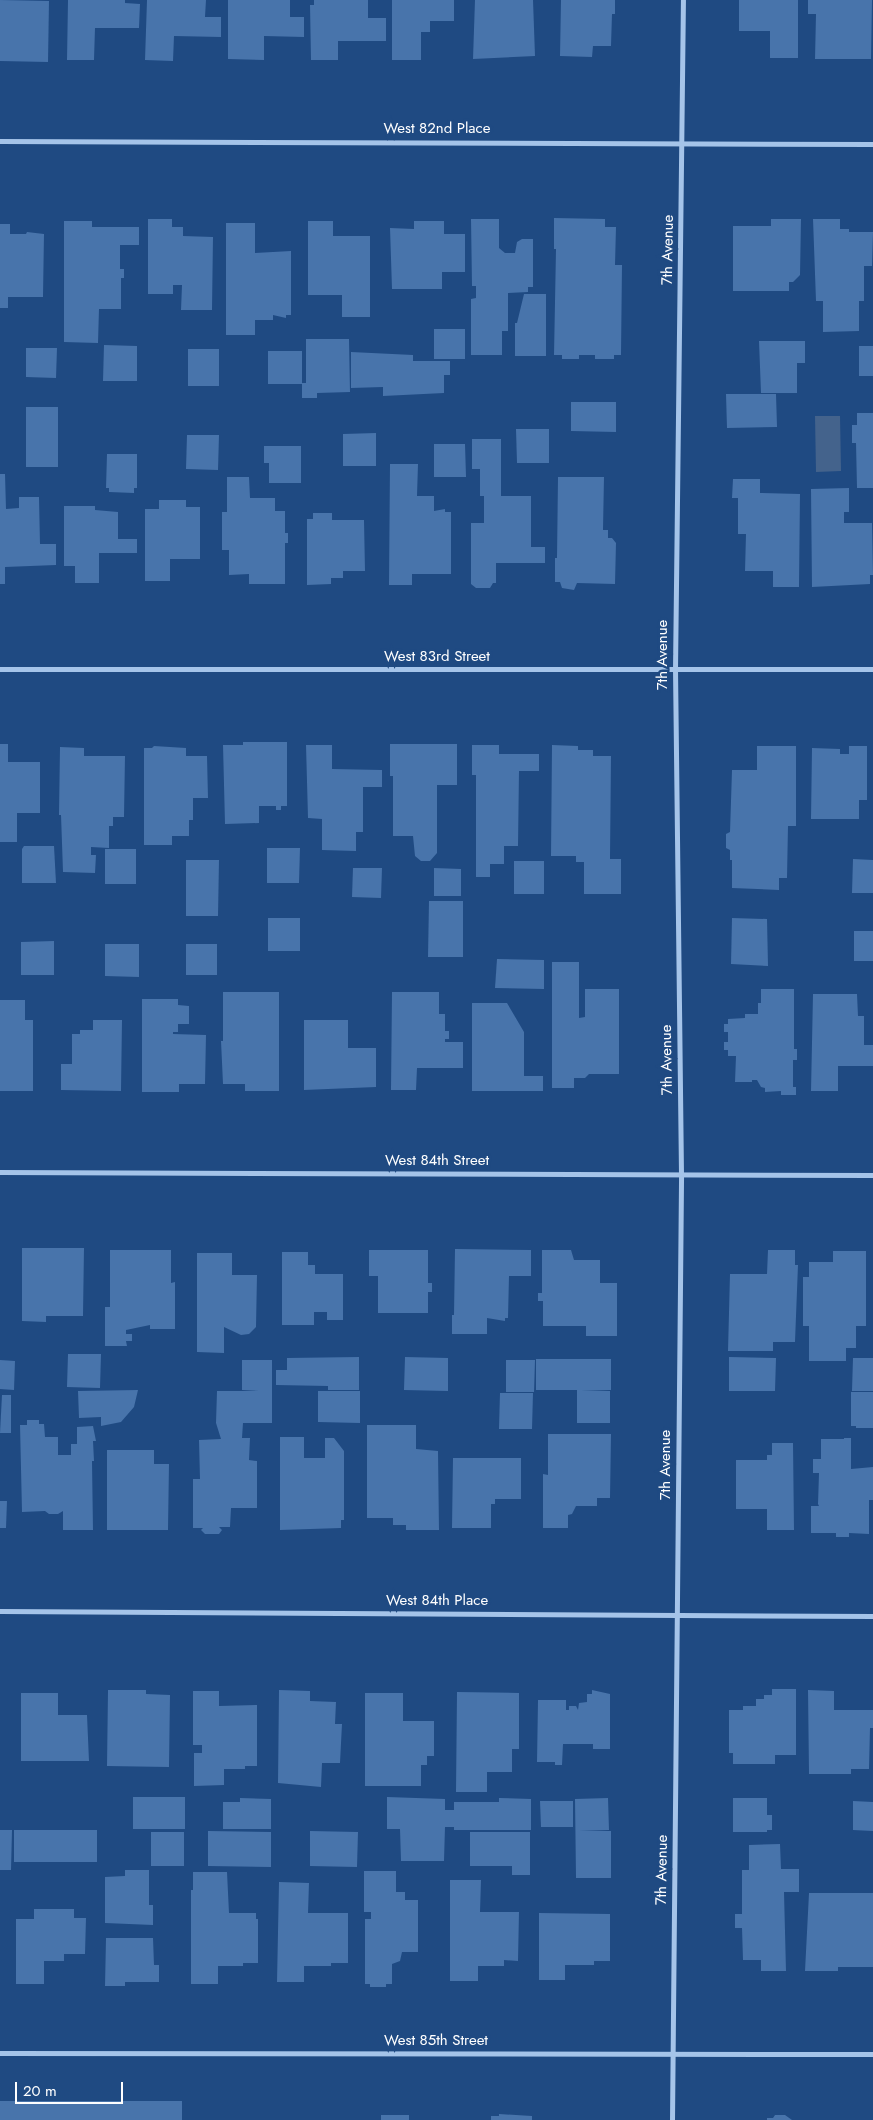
<!DOCTYPE html>
<style>
body{margin:0}
#map{position:relative;width:873px;height:2120px;overflow:hidden;background:#1f4a82;font-family:Jost,sans-serif}
div>[style]{position:absolute}
.water>*{inset:0;background:#44638c}
.building>*{inset:0;background:#4874ab}
.street>*{height:5px;margin:-2.5px;padding:0 2.5px;transform-origin:2.5px;border-radius:2.5px;background:#a5c4e9}
span{translate:-50% -50%;white-space:nowrap;text-align:center;line-height:1.15;-webkit-text-stroke:5px #1f4a82;paint-order:stroke}
.street-label{font-size:15px;color:#fff}
.scale{position:absolute;left:15px;top:2082px;width:108px;height:22px;box-sizing:border-box;border:2px solid #fff;border-top:0;padding-left:6px;font-size:15px;line-height:18px;white-space:nowrap;color:#fff;-webkit-text-stroke:4px #1f4a82;paint-order:stroke}
</style>
<div id="map">
<div class="water">
<div style="clip-path:polygon(815px 416px,840px 416px,841px 471px,816px 472px)"></div>
</div>
<div class="building">
<div style="clip-path:polygon(0 0,49px 1px,48px 62px,0 61px)"></div>
<div style="clip-path:polygon(68px 0,125px 0,125px 3px,140px 4px,139px 28px,95px 28px,94px 60px,67px 60px)"></div>
<div style="clip-path:polygon(147px 0,206px 0,205px 17px,221px 17px,221px 37px,174px 36px,173px 61px,145px 60px)"></div>
<div style="clip-path:polygon(228px 0,290px 0,290px 17px,304px 17px,304px 37px,264px 36px,264px 60px,228px 59px)"></div>
<div style="clip-path:polygon(314px 0,368px 0,368px 18px,386px 18px,386px 41px,338px 41px,338px 60px,311px 60px,310px 5px,314px 5px)"></div>
<div style="clip-path:polygon(392px 0,454px 0,454px 21px,430px 21px,430px 32px,421px 32px,421px 60px,392px 60px)"></div>
<div style="clip-path:polygon(475px 0,533px 0,535px 56px,473px 59px)"></div>
<div style="clip-path:polygon(561px 0,615px 0,615px 14px,612px 14px,611px 46px,593px 46px,592px 57px,560px 56px)"></div>
<div style="clip-path:polygon(739px 0,798px 0,798px 58px,770px 58px,770px 31px,739px 31px)"></div>
<div style="clip-path:polygon(808px 0,872px 0,871px 59px,815px 59px,816px 14px,808px 14px)"></div>
<div style="clip-path:polygon(554px 218px,605px 219px,605px 227px,616px 227px,615px 265px,622px 265px,621px 355px,614px 355px,614px 359px,595px 359px,595px 355px,579px 355px,579px 359px,562px 359px,562px 355px,554px 355px,556px 249px,554px 249px)"></div>
<div style="clip-path:polygon(148px 219px,172px 219px,172px 227px,183px 227px,183px 236px,213px 237px,212px 310px,181px 310px,182px 285px,173px 285px,173px 294px,148px 294px)"></div>
<div style="clip-path:polygon(471px 219px,499px 219px,499px 248px,505px 253px,515px 253px,517px 242px,522px 239px,533px 239px,533px 287px,528px 287px,528px 292px,508px 293px,508px 331px,502px 331px,502px 355px,471px 355px,471px 299px,476px 298px,476px 286px,472px 286px)"></div>
<div style="clip-path:polygon(771px 219px,801px 219px,800px 275px,793px 282px,789px 282px,789px 291px,733px 291px,733px 226px,771px 226px)"></div>
<div style="clip-path:polygon(813px 219px,840px 219px,840px 229px,849px 229px,849px 232px,873px 232px,872px 266px,864px 266px,864px 301px,859px 301px,859px 331px,823px 332px,823px 301px,816px 301px)"></div>
<div style="clip-path:polygon(64px 221px,92px 221px,92px 227px,139px 227px,139px 245px,120px 245px,120px 269px,124px 269px,124px 278px,121px 278px,121px 309px,99px 309px,98px 343px,64px 342px)"></div>
<div style="clip-path:polygon(308px 221px,333px 221px,333px 236px,370px 236px,370px 317px,342px 317px,342px 295px,308px 295px)"></div>
<div style="clip-path:polygon(414px 221px,444px 221px,444px 234px,465px 234px,465px 272px,442px 272px,442px 289px,392px 289px,390px 228px,414px 229px)"></div>
<div style="clip-path:polygon(226px 223px,255px 223px,255px 253px,291px 251px,291px 315px,286px 315px,286px 318px,273px 315px,273px 320px,255px 320px,255px 335px,226px 335px)"></div>
<div style="clip-path:polygon(0 224px,10px 224px,10px 234px,26px 234px,27px 232px,44px 234px,43px 297px,8px 297px,8px 308px,0 308px)"></div>
<div style="clip-path:polygon(524px 294px,546px 294px,546px 356px,515px 356px,515px 323px,517px 323px)"></div>
<div style="clip-path:polygon(434px 329px,465px 329px,465px 359px,434px 359px)"></div>
<div style="clip-path:polygon(306px 339px,349px 339px,350px 392px,317px 393px,317px 398px,302px 398px,302px 384px,268px 384px,268px 351px,302px 351px,302px 383px,306px 383px)"></div>
<div style="clip-path:polygon(759px 341px,805px 341px,805px 363px,797px 363px,797px 393px,761px 393px)"></div>
<div style="clip-path:polygon(104px 345px,137px 346px,137px 381px,103px 381px)"></div>
<div style="clip-path:polygon(859px 346px,873px 346px,873px 376px,859px 376px)"></div>
<div style="clip-path:polygon(26px 348px,57px 348px,56px 378px,26px 377px)"></div>
<div style="clip-path:polygon(188px 349px,219px 349px,219px 386px,188px 386px)"></div>
<div style="clip-path:polygon(351px 352px,413px 355px,413px 361px,450px 361px,450px 375px,444px 375px,444px 393px,383px 396px,383px 387px,351px 388px)"></div>
<div style="clip-path:polygon(726px 394px,776px 394px,777px 427px,727px 428px)"></div>
<div style="clip-path:polygon(571px 402px,616px 402px,616px 432px,571px 431px)"></div>
<div style="clip-path:polygon(26px 407px,58px 407px,58px 467px,26px 467px)"></div>
<div style="clip-path:polygon(857px 413px,873px 413px,873px 488px,857px 488px,856px 443px,852px 443px,852px 425px,857px 425px)"></div>
<div style="clip-path:polygon(516px 429px,549px 429px,549px 463px,517px 463px)"></div>
<div style="clip-path:polygon(376px 433px,376px 466px,343px 466px,343px 434px)"></div>
<div style="clip-path:polygon(187px 435px,219px 435px,218px 470px,186px 469px)"></div>
<div style="clip-path:polygon(472px 439px,501px 439px,501px 496px,531px 496px,531px 547px,545px 547px,545px 563px,496px 563px,496px 583px,493px 583px,490px 588px,476px 588px,471px 584px,471px 523px,484px 523px,484px 496px,480px 496px,480px 469px,472px 469px)"></div>
<div style="clip-path:polygon(434px 444px,465px 444px,466px 477px,434px 477px)"></div>
<div style="clip-path:polygon(264px 446px,301px 446px,301px 483px,269px 483px,269px 463px,264px 463px)"></div>
<div style="clip-path:polygon(107px 454px,137px 454px,137px 488px,134px 488px,134px 493px,109px 492px,109px 488px,106px 488px)"></div>
<div style="clip-path:polygon(390px 464px,418px 464px,417px 496px,434px 496px,434px 511px,445px 509px,445px 512px,451px 512px,451px 574px,412px 574px,412px 585px,389px 585px)"></div>
<div style="clip-path:polygon(0 474px,5px 474px,6px 509px,19px 508px,19px 497px,39px 497px,40px 544px,56px 544px,56px 565px,5px 567px,5px 584px,0 584px)"></div>
<div style="clip-path:polygon(227px 477px,249px 477px,250px 498px,275px 498px,275px 511px,285px 511px,285px 533px,288px 533px,288px 543px,285px 543px,285px 584px,249px 584px,249px 574px,229px 575px,229px 550px,222px 550px,222px 512px,227px 512px)"></div>
<div style="clip-path:polygon(558px 477px,604px 477px,603px 530px,608px 530px,608px 538px,612px 538px,616px 543px,615px 584px,577px 583px,574px 590px,562px 588px,560px 582px,555px 582px,555px 558px,557px 558px)"></div>
<div style="clip-path:polygon(733px 479px,760px 479px,760px 493px,800px 494px,799px 587px,773px 587px,773px 571px,745px 571px,746px 534px,738px 534px,738px 498px,732px 498px)"></div>
<div style="clip-path:polygon(849px 488px,849px 512px,844px 512px,844px 523px,872px 523px,873px 575px,870px 575px,870px 584px,812px 587px,811px 489px)"></div>
<div style="clip-path:polygon(159px 500px,186px 500px,186px 507px,200px 507px,200px 559px,170px 559px,170px 581px,145px 581px,145px 509px,159px 509px)"></div>
<div style="clip-path:polygon(64px 506px,95px 506px,95px 510px,118px 512px,118px 539px,137px 539px,137px 553px,99px 553px,99px 583px,75px 583px,75px 566px,64px 566px)"></div>
<div style="clip-path:polygon(313px 513px,332px 513px,332px 520px,364px 520px,365px 571px,343px 571px,343px 578px,331px 578px,331px 584px,307px 585px,307px 519px,313px 519px)"></div>
<div style="clip-path:polygon(243px 742px,287px 742px,287px 806px,281px 806px,281px 810px,276px 810px,276px 806px,259px 806px,259px 823px,225px 824px,223px 745px,243px 745px)"></div>
<div style="clip-path:polygon(0 744px,8px 744px,8px 762px,40px 762px,40px 813px,17px 813px,17px 842px,0 842px)"></div>
<div style="clip-path:polygon(390px 744px,457px 744px,457px 785px,437px 785px,437px 853px,430px 861px,421px 861px,415px 856px,413px 836px,393px 836px,393px 776px,390px 776px)"></div>
<div style="clip-path:polygon(306px 745px,332px 745px,332px 769px,382px 770px,382px 787px,363px 787px,363px 832px,356px 832px,356px 851px,322px 850px,322px 819px,308px 818px)"></div>
<div style="clip-path:polygon(472px 745px,499px 745px,499px 754px,539px 754px,539px 771px,519px 771px,518px 846px,504px 846px,504px 864px,490px 864px,490px 877px,476px 877px,476px 775px,472px 775px)"></div>
<div style="clip-path:polygon(552px 745px,578px 746px,578px 750px,593px 750px,593px 756px,611px 756px,610px 859px,621px 859px,621px 894px,584px 894px,584px 862px,576px 862px,576px 856px,551px 856px)"></div>
<div style="clip-path:polygon(154px 746px,186px 748px,186px 756px,207px 756px,208px 798px,193px 798px,193px 820px,189px 820px,189px 836px,172px 836px,172px 845px,144px 845px,144px 748px,152px 748px)"></div>
<div style="clip-path:polygon(757px 746px,796px 746px,796px 826px,788px 826px,787px 878px,779px 878px,779px 890px,732px 888px,732px 860px,730px 860px,730px 850px,726px 848px,726px 834px,730px 832px,732px 770px,757px 770px)"></div>
<div style="clip-path:polygon(849px 746px,867px 746px,867px 800px,859px 800px,859px 819px,811px 819px,812px 748px,840px 749px,840px 754px,849px 754px)"></div>
<div style="clip-path:polygon(60px 747px,84px 748px,84px 756px,125px 756px,124px 817px,113px 817px,113px 826px,109px 826px,109px 848px,91px 847px,91px 855px,96px 855px,95px 873px,63px 872px,61px 815px,59px 815px)"></div>
<div style="clip-path:polygon(24px 846px,54px 846px,56px 883px,22px 883px,22px 849px)"></div>
<div style="clip-path:polygon(267px 848px,300px 848px,299px 883px,267px 883px)"></div>
<div style="clip-path:polygon(105px 849px,136px 849px,136px 884px,105px 884px)"></div>
<div style="clip-path:polygon(853px 859px,873px 860px,873px 893px,852px 893px)"></div>
<div style="clip-path:polygon(186px 860px,219px 860px,218px 916px,186px 916px)"></div>
<div style="clip-path:polygon(514px 861px,544px 861px,544px 894px,514px 894px)"></div>
<div style="clip-path:polygon(353px 868px,382px 868px,381px 898px,352px 897px)"></div>
<div style="clip-path:polygon(434px 868px,461px 869px,461px 896px,434px 896px)"></div>
<div style="clip-path:polygon(429px 901px,463px 901px,463px 957px,428px 957px)"></div>
<div style="clip-path:polygon(268px 918px,300px 918px,300px 951px,268px 951px)"></div>
<div style="clip-path:polygon(732px 918px,767px 919px,768px 966px,731px 964px)"></div>
<div style="clip-path:polygon(854px 931px,873px 931px,873px 961px,854px 961px)"></div>
<div style="clip-path:polygon(54px 941px,54px 975px,21px 975px,21px 942px)"></div>
<div style="clip-path:polygon(105px 944px,139px 944px,139px 977px,105px 976px)"></div>
<div style="clip-path:polygon(186px 944px,217px 944px,217px 975px,186px 975px)"></div>
<div style="clip-path:polygon(497px 959px,544px 960px,544px 989px,495px 988px)"></div>
<div style="clip-path:polygon(552px 962px,579px 962px,579px 1018px,585px 1017px,585px 989px,619px 989px,619px 1074px,589px 1074px,585px 1078px,574px 1078px,574px 1088px,552px 1088px)"></div>
<div style="clip-path:polygon(761px 989px,794px 989px,794px 1049px,797px 1049px,797px 1060px,793px 1060px,793px 1087px,796px 1087px,796px 1095px,781px 1095px,781px 1091px,765px 1092px,765px 1088px,761px 1087px,757px 1080px,752px 1080px,752px 1082px,735px 1082px,736px 1056px,728px 1056px,728px 1050px,724px 1050px,724px 1042px,728px 1042px,728px 1032px,724px 1032px,724px 1024px,728px 1024px,728px 1019px,745px 1018px,745px 1014px,758px 1014px,758px 1003px,761px 1003px)"></div>
<div style="clip-path:polygon(223px 992px,279px 992px,279px 1091px,245px 1091px,245px 1084px,223px 1084px,221px 1041px,223px 1041px)"></div>
<div style="clip-path:polygon(392px 992px,439px 992px,439px 1014px,445px 1014px,445px 1031px,449px 1031px,449px 1039px,445px 1039px,445px 1042px,463px 1042px,463px 1068px,417px 1068px,416px 1090px,391px 1090px)"></div>
<div style="clip-path:polygon(813px 994px,857px 994px,858px 1016px,864px 1016px,864px 1045px,873px 1045px,873px 1066px,838px 1066px,838px 1091px,811px 1091px)"></div>
<div style="clip-path:polygon(142px 999px,178px 999px,178px 1005px,189px 1006px,189px 1024px,178px 1024px,178px 1032px,173px 1032px,173px 1034px,206px 1035px,205px 1084px,179px 1084px,179px 1092px,142px 1092px)"></div>
<div style="clip-path:polygon(0 1000px,25px 1000px,25px 1020px,33px 1020px,33px 1091px,0 1091px)"></div>
<div style="clip-path:polygon(472px 1003px,507px 1003px,524px 1032px,524px 1076px,543px 1076px,543px 1091px,472px 1091px)"></div>
<div style="clip-path:polygon(93px 1020px,122px 1020px,121px 1091px,61px 1090px,61px 1064px,72px 1064px,72px 1034px,80px 1034px,80px 1030px,93px 1030px)"></div>
<div style="clip-path:polygon(304px 1020px,348px 1020px,348px 1048px,376px 1048px,376px 1087px,304px 1090px)"></div>
<div style="clip-path:polygon(22px 1248px,84px 1248px,83px 1316px,46px 1316px,46px 1322px,22px 1321px)"></div>
<div style="clip-path:polygon(455px 1249px,531px 1250px,531px 1276px,509px 1276px,508px 1318px,505px 1318px,505px 1321px,487px 1318px,487px 1334px,452px 1334px,452px 1315px,454px 1315px)"></div>
<div style="clip-path:polygon(110px 1250px,171px 1250px,171px 1283px,175px 1282px,175px 1329px,150px 1329px,150px 1325px,126px 1330px,126px 1334px,132px 1334px,132px 1341px,126px 1341px,127px 1346px,105px 1346px,105px 1307px,110px 1307px)"></div>
<div style="clip-path:polygon(369px 1250px,428px 1250px,428px 1283px,432px 1283px,432px 1292px,428px 1292px,428px 1313px,378px 1313px,378px 1276px,369px 1276px)"></div>
<div style="clip-path:polygon(542px 1250px,571px 1250px,574px 1260px,600px 1260px,600px 1283px,617px 1283px,617px 1336px,586px 1336px,586px 1326px,543px 1326px,543px 1301px,538px 1301px,538px 1293px,542px 1293px)"></div>
<div style="clip-path:polygon(768px 1250px,795px 1250px,795px 1265px,798px 1265px,795px 1342px,773px 1342px,773px 1351px,728px 1351px,730px 1274px,767px 1274px)"></div>
<div style="clip-path:polygon(833px 1251px,866px 1251px,866px 1326px,856px 1326px,856px 1348px,846px 1348px,846px 1361px,809px 1361px,809px 1326px,803px 1326px,803px 1277px,809px 1277px,809px 1262px,833px 1262px)"></div>
<div style="clip-path:polygon(282px 1252px,308px 1252px,308px 1265px,315px 1265px,315px 1274px,343px 1274px,343px 1320px,327px 1320px,327px 1312px,314px 1312px,314px 1325px,282px 1325px)"></div>
<div style="clip-path:polygon(197px 1253px,232px 1253px,232px 1275px,257px 1275px,256px 1327px,249px 1334px,241px 1335px,224px 1327px,224px 1353px,197px 1352px)"></div>
<div style="clip-path:polygon(68px 1354px,101px 1354px,100px 1388px,67px 1387px)"></div>
<div style="clip-path:polygon(359px 1357px,359px 1390px,328px 1390px,328px 1386px,276px 1385px,276px 1370px,287px 1370px,287px 1358px)"></div>
<div style="clip-path:polygon(405px 1357px,448px 1358px,448px 1391px,404px 1390px)"></div>
<div style="clip-path:polygon(729px 1357px,776px 1358px,775px 1391px,729px 1391px)"></div>
<div style="clip-path:polygon(853px 1358px,873px 1358px,873px 1391px,852px 1391px)"></div>
<div style="clip-path:polygon(536px 1359px,611px 1359px,611px 1390px,581px 1390px,610px 1391px,610px 1423px,577px 1423px,577px 1390px,536px 1390px)"></div>
<div style="clip-path:polygon(0 1360px,15px 1361px,14px 1390px,0 1389px)"></div>
<div style="clip-path:polygon(242px 1360px,272px 1360px,272px 1423px,243px 1423px,242px 1438px,250px 1438px,249px 1460px,257px 1461px,257px 1508px,231px 1508px,230px 1527px,219px 1527px,222px 1530px,219px 1534px,205px 1534px,201px 1530px,203px 1528px,193px 1528px,193px 1479px,200px 1479px,199px 1440px,221px 1439px,216px 1423px,217px 1391px,259px 1391px,242px 1390px)"></div>
<div style="clip-path:polygon(506px 1360px,535px 1360px,534px 1392px,506px 1392px)"></div>
<div style="clip-path:polygon(138px 1390px,134px 1407px,121px 1422px,101px 1426px,101px 1417px,79px 1418px,78px 1391px)"></div>
<div style="clip-path:polygon(318px 1391px,360px 1391px,360px 1423px,318px 1422px)"></div>
<div style="clip-path:polygon(851px 1392px,873px 1392px,873px 1428px,856px 1428px,856px 1426px,851px 1426px)"></div>
<div style="clip-path:polygon(500px 1393px,533px 1393px,532px 1429px,499px 1429px)"></div>
<div style="clip-path:polygon(2px 1395px,11px 1395px,11px 1433px,0 1433px)"></div>
<div style="clip-path:polygon(27px 1420px,39px 1420px,39px 1424px,44px 1424px,45px 1437px,58px 1437px,58px 1455px,71px 1455px,71px 1444px,77px 1444px,77px 1427px,93px 1426px,96px 1441px,93px 1441px,94px 1461px,92px 1461px,93px 1530px,63px 1530px,63px 1511px,58px 1514px,49px 1514px,45px 1511px,22px 1512px,20px 1425px,27px 1425px)"></div>
<div style="clip-path:polygon(367px 1425px,416px 1425px,416px 1449px,438px 1451px,439px 1530px,406px 1530px,406px 1525px,393px 1525px,393px 1518px,367px 1518px)"></div>
<div style="clip-path:polygon(548px 1434px,611px 1434px,610px 1498px,597px 1498px,597px 1506px,576px 1506px,572px 1514px,568px 1515px,568px 1528px,543px 1528px,543px 1474px,548px 1475px)"></div>
<div style="clip-path:polygon(280px 1437px,304px 1437px,304px 1458px,325px 1458px,325px 1438px,334px 1438px,344px 1451px,344px 1520px,341px 1520px,341px 1528px,280px 1530px)"></div>
<div style="clip-path:polygon(844px 1438px,851px 1438px,851px 1469px,873px 1467px,873px 1500px,869px 1500px,869px 1534px,849px 1533px,849px 1537px,836px 1537px,836px 1533px,811px 1533px,811px 1506px,819px 1506px,818px 1504px,819px 1473px,813px 1473px,813px 1459px,821px 1459px,821px 1439px,844px 1439px)"></div>
<div style="clip-path:polygon(772px 1443px,793px 1443px,794px 1530px,767px 1530px,767px 1509px,736px 1509px,736px 1460px,767px 1460px,767px 1455px,772px 1455px)"></div>
<div style="clip-path:polygon(107px 1450px,154px 1450px,154px 1464px,169px 1464px,168px 1530px,107px 1530px)"></div>
<div style="clip-path:polygon(453px 1458px,521px 1458px,521px 1499px,495px 1499px,495px 1504px,491px 1504px,491px 1528px,452px 1528px)"></div>
<div style="clip-path:polygon(0 1501px,7px 1501px,6px 1528px,0 1528px)"></div>
<div style="clip-path:polygon(772px 1689px,796px 1689px,796px 1755px,775px 1755px,775px 1764px,733px 1764px,733px 1753px,729px 1753px,729px 1710px,743px 1710px,743px 1706px,756px 1706px,756px 1699px,764px 1699px,764px 1695px,772px 1695px)"></div>
<div style="clip-path:polygon(108px 1690px,146px 1690px,146px 1694px,170px 1695px,169px 1767px,107px 1766px)"></div>
<div style="clip-path:polygon(279px 1690px,310px 1691px,310px 1701px,336px 1702px,335px 1724px,342px 1724px,340px 1763px,322px 1763px,321px 1787px,278px 1783px)"></div>
<div style="clip-path:polygon(592px 1690px,610px 1694px,610px 1749px,593px 1749px,593px 1744px,563px 1744px,562px 1765px,555px 1765px,555px 1762px,537px 1762px,538px 1700px,566px 1700px,566px 1710px,569px 1710px,569px 1706px,576px 1706px,578px 1710px,579px 1703px,587px 1702px,587px 1694px,592px 1694px)"></div>
<div style="clip-path:polygon(808px 1690px,834px 1691px,834px 1710px,873px 1710px,873px 1728px,870px 1728px,869px 1769px,851px 1769px,851px 1774px,809px 1774px)"></div>
<div style="clip-path:polygon(193px 1691px,219px 1691px,219px 1706px,257px 1705px,257px 1766px,245px 1766px,245px 1769px,224px 1769px,224px 1785px,194px 1786px,194px 1753px,202px 1753px,202px 1745px,193px 1745px)"></div>
<div style="clip-path:polygon(457px 1692px,519px 1693px,519px 1749px,512px 1749px,512px 1772px,487px 1772px,487px 1792px,456px 1792px)"></div>
<div style="clip-path:polygon(21px 1693px,58px 1693px,58px 1715px,87px 1715px,89px 1761px,21px 1761px)"></div>
<div style="clip-path:polygon(365px 1693px,403px 1693px,403px 1721px,434px 1721px,434px 1756px,427px 1756px,427px 1765px,421px 1765px,421px 1786px,365px 1786px)"></div>
<div style="clip-path:polygon(133px 1797px,185px 1797px,185px 1829px,133px 1829px)"></div>
<div style="clip-path:polygon(387px 1797px,445px 1799px,445px 1810px,454px 1810px,454px 1802px,499px 1802px,499px 1798px,531px 1799px,531px 1830px,454px 1830px,454px 1827px,445px 1827px,444px 1861px,401px 1861px,400px 1829px,387px 1829px)"></div>
<div style="clip-path:polygon(240px 1798px,271px 1799px,271px 1829px,223px 1829px,223px 1802px,240px 1802px)"></div>
<div style="clip-path:polygon(608px 1798px,609px 1830px,579px 1831px,611px 1831px,611px 1878px,576px 1878px,575px 1799px)"></div>
<div style="clip-path:polygon(733px 1798px,767px 1798px,767px 1815px,772px 1815px,772px 1830px,767px 1830px,767px 1832px,733px 1832px)"></div>
<div style="clip-path:polygon(540px 1801px,573px 1801px,573px 1827px,541px 1827px)"></div>
<div style="clip-path:polygon(853px 1801px,873px 1802px,873px 1831px,853px 1830px)"></div>
<div style="clip-path:polygon(0 1830px,12px 1830px,11px 1870px,0 1870px)"></div>
<div style="clip-path:polygon(14px 1830px,97px 1830px,97px 1862px,14px 1862px)"></div>
<div style="clip-path:polygon(208px 1831px,271px 1832px,271px 1867px,208px 1866px)"></div>
<div style="clip-path:polygon(310px 1831px,358px 1832px,357px 1867px,310px 1866px)"></div>
<div style="clip-path:polygon(151px 1832px,184px 1832px,184px 1866px,151px 1866px)"></div>
<div style="clip-path:polygon(470px 1832px,530px 1832px,530px 1875px,512px 1875px,512px 1866px,470px 1866px)"></div>
<div style="clip-path:polygon(780px 1844px,781px 1869px,799px 1869px,799px 1892px,784px 1892px,786px 1971px,761px 1971px,761px 1960px,743px 1960px,742px 1928px,735px 1928px,735px 1914px,742px 1914px,742px 1870px,749px 1870px,749px 1845px)"></div>
<div style="clip-path:polygon(125px 1870px,149px 1870px,149px 1905px,153px 1905px,153px 1925px,105px 1923px,105px 1877px,125px 1876px)"></div>
<div style="clip-path:polygon(364px 1871px,396px 1871px,396px 1892px,405px 1892px,405px 1900px,418px 1900px,418px 1952px,402px 1952px,400px 1961px,392px 1964px,392px 1984px,386px 1984px,386px 1987px,370px 1987px,370px 1984px,365px 1984px,365px 1919px,371px 1919px,371px 1912px,364px 1912px)"></div>
<div style="clip-path:polygon(193px 1872px,227px 1872px,229px 1913px,256px 1913px,256px 1919px,258px 1919px,258px 1963px,243px 1963px,243px 1966px,218px 1966px,218px 1984px,191px 1984px,191px 1890px,193px 1890px)"></div>
<div style="clip-path:polygon(450px 1880px,481px 1880px,480px 1912px,519px 1912px,518px 1961px,504px 1960px,504px 1966px,478px 1966px,478px 1981px,450px 1981px)"></div>
<div style="clip-path:polygon(279px 1882px,309px 1883px,308px 1913px,348px 1913px,348px 1963px,331px 1963px,331px 1966px,304px 1966px,304px 1982px,277px 1982px)"></div>
<div style="clip-path:polygon(809px 1893px,873px 1893px,873px 1967px,838px 1967px,838px 1971px,805px 1971px)"></div>
<div style="clip-path:polygon(34px 1909px,74px 1909px,74px 1918px,86px 1918px,85px 1954px,64px 1954px,64px 1961px,44px 1961px,44px 1984px,16px 1984px,16px 1919px,34px 1919px)"></div>
<div style="clip-path:polygon(539px 1913px,610px 1914px,610px 1961px,594px 1961px,594px 1965px,565px 1965px,565px 1980px,539px 1980px)"></div>
<div style="clip-path:polygon(106px 1938px,153px 1938px,154px 1965px,159px 1965px,159px 1982px,125px 1982px,125px 1986px,105px 1986px)"></div>
<div style="clip-path:polygon(0 2101px,182px 2101px,182px 2120px,0 2120px)"></div>
<div style="clip-path:polygon(499px 2114px,532px 2116px,532px 2120px,491px 2120px,491px 2116px,499px 2116px)"></div>
<div style="clip-path:polygon(381px 2115px,409px 2115px,409px 2120px,381px 2120px)"></div>
<div style="clip-path:polygon(775px 2115px,785px 2115px,792px 2120px,767px 2120px,767px 2118px,773px 2118px)"></div>
</div>
<div class="street">
<div style="left:0;top:141px;width:873px;rotate:0.2deg"></div>
<div style="left:0;top:669px;width:873px"></div>
<div style="left:0;top:1172px;width:873px;rotate:0.2deg"></div>
<div style="left:0;top:1611px;width:873px;rotate:0.33deg"></div>
<div style="left:0;top:2053px;width:873px;rotate:0.07deg"></div>
<div style="left:672px;top:2120px;width:946px;rotate:-89.45deg"></div>
<div style="left:681px;top:1174px;width:504px;rotate:-90.68deg"></div>
<div style="left:675px;top:670px;width:670px;rotate:-89.32deg"></div>
</div>
<div class="street-label">
<span style="left:437px;top:129px">West 82nd Place</span>
<span style="left:668px;top:250px;rotate:-89deg">7th Avenue</span>
<span style="left:663px;top:655px;rotate:-90deg">7th Avenue</span>
<span style="left:437px;top:657px">West 83rd Street</span>
<span style="left:667px;top:1060px;rotate:-91deg">7th Avenue</span>
<span style="left:437px;top:1161px">West 84th Street</span>
<span style="left:666px;top:1465px;rotate:-90deg">7th Avenue</span>
<span style="left:437px;top:1601px">West 84th Place</span>
<span style="left:662px;top:1870px;rotate:-89deg">7th Avenue</span>
<span style="left:436px;top:2041px">West 85th Street</span>
</div>
<div class="scale">20 m</div>
</div>
